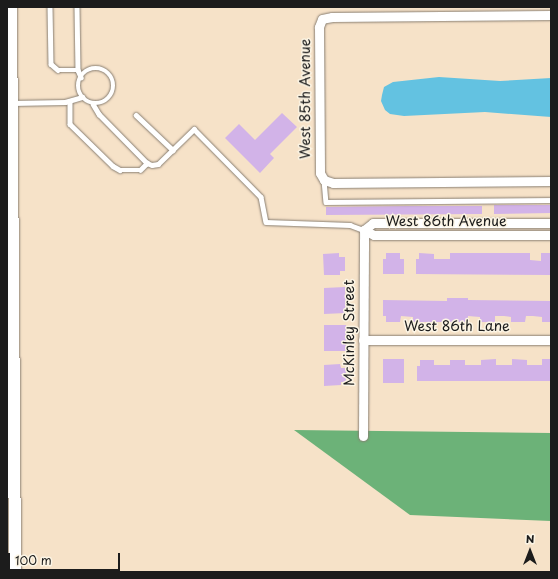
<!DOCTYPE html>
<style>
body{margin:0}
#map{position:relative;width:558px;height:579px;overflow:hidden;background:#f6e2c8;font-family:"Playpen Sans",sans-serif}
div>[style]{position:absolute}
.forest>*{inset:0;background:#6cb278}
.water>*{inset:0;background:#63c2e1}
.building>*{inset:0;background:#d2b3e8}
.roads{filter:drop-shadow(0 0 1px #897f72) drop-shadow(0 0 1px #897f72)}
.lane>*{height:4.5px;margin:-2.25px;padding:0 2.25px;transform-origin:2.25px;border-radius:2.25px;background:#fff}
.lane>.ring{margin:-2.25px;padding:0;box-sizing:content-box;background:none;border:4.5px solid #fff;border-radius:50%}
.street>*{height:9px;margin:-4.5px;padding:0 4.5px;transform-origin:4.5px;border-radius:4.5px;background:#fff}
.secondary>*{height:12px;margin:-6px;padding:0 6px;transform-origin:6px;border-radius:6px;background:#fff}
span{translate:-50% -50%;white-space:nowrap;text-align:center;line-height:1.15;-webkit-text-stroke:3px #fcf5e5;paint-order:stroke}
.street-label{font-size:14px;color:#1c1c1c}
.frame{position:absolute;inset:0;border:8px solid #1c1c1c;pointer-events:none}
.north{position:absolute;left:510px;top:531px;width:40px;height:40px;-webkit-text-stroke:3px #fcf5e5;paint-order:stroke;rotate:0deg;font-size:11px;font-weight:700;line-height:16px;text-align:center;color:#1c1c1c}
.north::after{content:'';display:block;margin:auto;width:14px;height:18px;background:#1c1c1c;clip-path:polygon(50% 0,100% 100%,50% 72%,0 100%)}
.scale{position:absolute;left:8px;top:553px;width:112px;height:18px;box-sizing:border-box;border:2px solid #1c1c1c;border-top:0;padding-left:5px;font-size:12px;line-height:14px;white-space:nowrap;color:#1c1c1c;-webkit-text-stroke:3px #fcf5e5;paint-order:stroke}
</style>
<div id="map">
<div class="forest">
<div style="clip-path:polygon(294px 430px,551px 433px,551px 521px,410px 515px)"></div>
</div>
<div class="water">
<div style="clip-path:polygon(439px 77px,500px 81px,551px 78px,551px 117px,485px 112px,404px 116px,390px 114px,385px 110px,381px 101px,382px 95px,384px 87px,393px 82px)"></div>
</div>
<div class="building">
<div style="clip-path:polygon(282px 113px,297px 127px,270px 154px,274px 158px,260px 173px,225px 138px,239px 124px,255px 140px)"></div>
<div style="clip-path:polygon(494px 205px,551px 205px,551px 213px,494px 214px)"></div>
<div style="clip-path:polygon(406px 206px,482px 206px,482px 214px,326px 215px,326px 207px)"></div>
<div style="clip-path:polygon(339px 253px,339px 257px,345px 257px,345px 271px,340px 271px,340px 275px,324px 275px,323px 254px)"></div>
<div style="clip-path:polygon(386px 253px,400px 253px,400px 259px,404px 259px,404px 274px,383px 274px,383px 259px,386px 259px)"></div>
<div style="clip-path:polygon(419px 253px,434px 254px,434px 259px,450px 259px,450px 253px,530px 253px,530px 260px,541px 261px,541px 253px,551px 253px,551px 275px,416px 274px,416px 259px,419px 259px)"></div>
<div style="clip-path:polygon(345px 287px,346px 313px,324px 314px,324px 288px)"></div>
<div style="clip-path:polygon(447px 298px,468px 298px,468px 300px,551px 301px,551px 322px,542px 322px,542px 317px,533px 316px,526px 316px,525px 322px,511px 322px,511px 317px,504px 316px,495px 316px,495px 322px,480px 322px,480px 317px,468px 316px,468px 322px,413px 322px,413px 317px,401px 316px,400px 322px,386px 322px,386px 316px,383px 316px,383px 300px,447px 301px)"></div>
<div style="clip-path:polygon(324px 325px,346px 325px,346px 351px,324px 351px)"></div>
<div style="clip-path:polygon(383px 359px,404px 359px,404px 383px,383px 383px)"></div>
<div style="clip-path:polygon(496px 359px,496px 365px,512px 365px,512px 359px,527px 360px,527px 365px,542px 365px,542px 359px,551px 359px,551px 381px,417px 381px,417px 366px,420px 366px,420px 360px,434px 360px,434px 365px,450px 365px,450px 360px,465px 360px,465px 365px,481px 365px,481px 360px)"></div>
<div style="clip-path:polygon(340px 364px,341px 368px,346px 368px,346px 382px,341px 382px,341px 385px,324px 386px,324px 365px)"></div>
</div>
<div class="roads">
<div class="lane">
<div style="left:50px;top:7px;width:57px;rotate:89deg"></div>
<div style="left:51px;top:64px;width:9px;rotate:41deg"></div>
<div style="left:58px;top:70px;width:20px"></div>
<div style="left:77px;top:7px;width:63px;rotate:89.1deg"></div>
<div style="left:78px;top:70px;width:8px;rotate:67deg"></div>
<div class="ring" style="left:78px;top:68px;width:31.5px;height:31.5px"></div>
<div style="left:70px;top:101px;width:23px;rotate:90deg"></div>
<div style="left:70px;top:124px;width:60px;rotate:44.3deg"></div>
<div style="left:113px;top:166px;width:8px;rotate:30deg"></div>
<div style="left:120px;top:170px;width:20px"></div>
<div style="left:140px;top:170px;width:10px;rotate:-45deg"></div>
<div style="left:12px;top:103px;width:53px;rotate:-1.1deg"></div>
<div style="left:65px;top:102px;width:18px;rotate:-16deg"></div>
<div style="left:93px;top:104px;width:12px;rotate:59deg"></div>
<div style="left:99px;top:114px;width:69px;rotate:45.6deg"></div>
<div style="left:147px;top:163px;width:5px;rotate:22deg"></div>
<div style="left:152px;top:165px;width:6px;rotate:-9deg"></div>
<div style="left:158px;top:164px;width:50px;rotate:-44.2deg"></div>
<div style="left:194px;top:129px;width:95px;rotate:45.4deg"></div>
<div style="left:261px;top:197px;width:25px;rotate:79deg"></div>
<div style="left:266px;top:222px;width:84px;rotate:2deg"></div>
<div style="left:350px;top:225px;width:15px;rotate:20deg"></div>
<div style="left:136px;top:115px;width:51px;rotate:43.4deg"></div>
<div style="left:324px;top:180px;width:22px;rotate:85deg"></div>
<div style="left:326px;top:202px;width:225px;rotate:-0.5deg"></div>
</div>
<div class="street">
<div style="left:551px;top:15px;width:219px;rotate:179.5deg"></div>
<div style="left:332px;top:17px;width:10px;rotate:169deg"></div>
<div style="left:322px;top:19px;width:9px;rotate:111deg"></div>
<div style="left:319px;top:27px;width:146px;rotate:89.6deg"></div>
<div style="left:320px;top:173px;width:8px;rotate:60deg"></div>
<div style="left:324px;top:180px;width:9px;rotate:18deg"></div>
<div style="left:333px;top:183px;width:218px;rotate:-0.5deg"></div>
<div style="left:364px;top:230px;width:11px;rotate:-38deg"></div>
<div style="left:373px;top:223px;width:178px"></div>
<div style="left:364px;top:230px;width:11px;rotate:27deg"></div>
<div style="left:374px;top:235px;width:177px"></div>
<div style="left:363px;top:340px;width:188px"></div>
<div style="left:363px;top:436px;width:206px;rotate:-89.7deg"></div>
</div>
<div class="secondary">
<div style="left:11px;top:7px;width:565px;rotate:89.59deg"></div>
</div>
</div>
<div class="street-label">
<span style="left:305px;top:99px;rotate:-90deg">West 85th Avenue</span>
<span style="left:446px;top:221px">West 86th Avenue</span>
<span style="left:457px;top:326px">West 86th Lane</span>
<span style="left:349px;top:333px;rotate:-90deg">McKinley Street</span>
</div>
<div class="frame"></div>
<div class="north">N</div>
<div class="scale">100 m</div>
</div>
